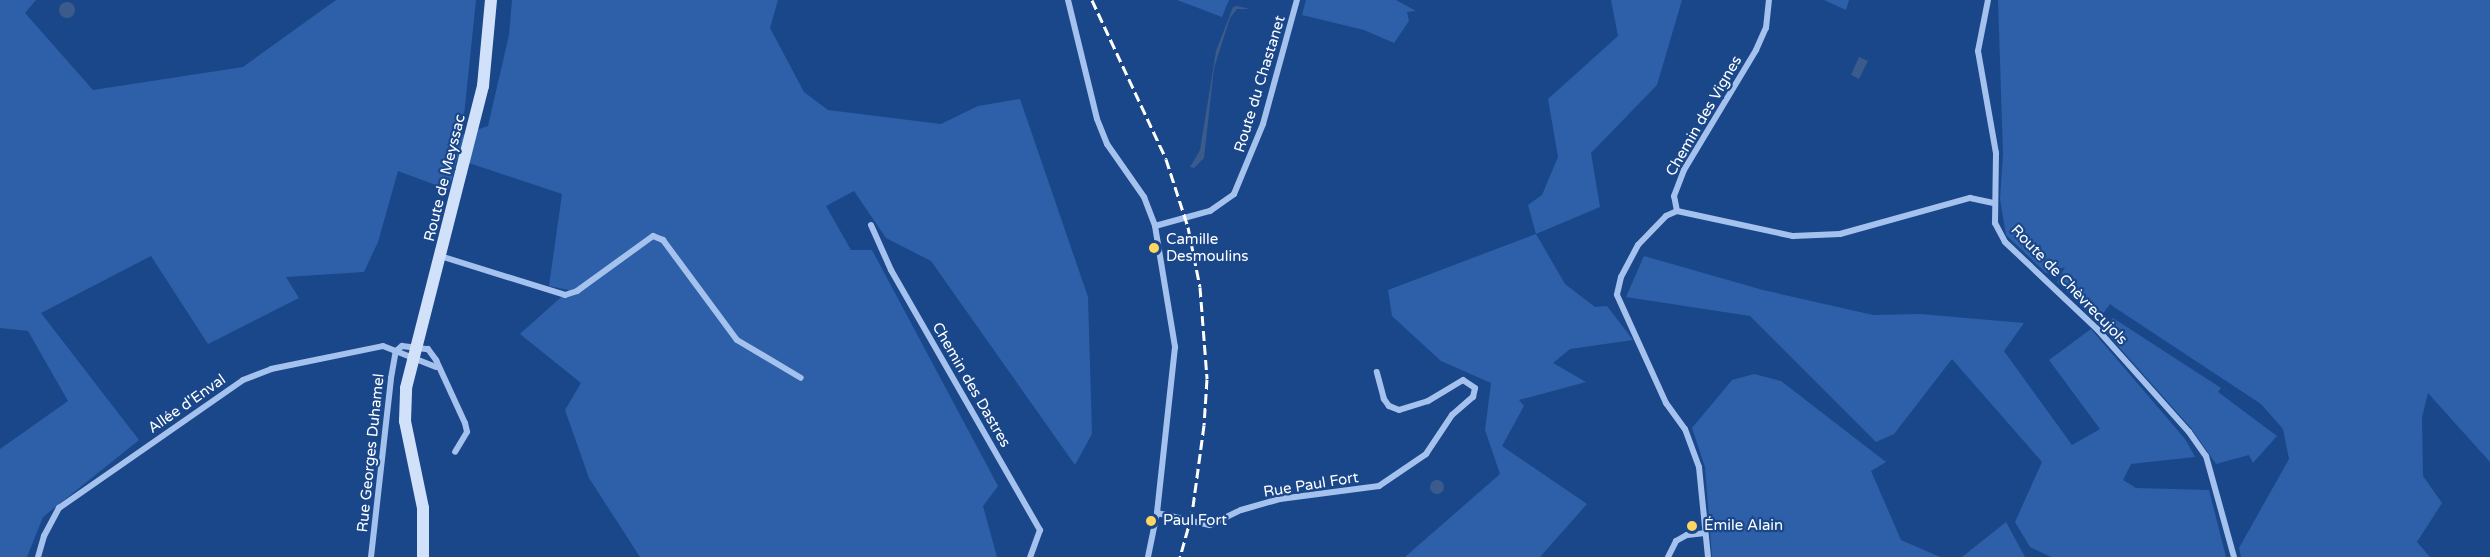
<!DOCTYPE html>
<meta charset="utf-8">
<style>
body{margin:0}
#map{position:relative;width:2490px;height:557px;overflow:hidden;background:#1a478a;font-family:"Varela Round",sans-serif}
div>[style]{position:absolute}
.green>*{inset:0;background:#2d60a8}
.water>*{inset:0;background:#3a5b8c}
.round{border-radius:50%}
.street>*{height:6px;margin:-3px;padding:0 3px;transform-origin:3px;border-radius:3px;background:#a4c2ed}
.secondary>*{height:12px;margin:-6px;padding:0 6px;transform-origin:6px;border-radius:6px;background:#d1e1f9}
.rail>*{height:3px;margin-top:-1.5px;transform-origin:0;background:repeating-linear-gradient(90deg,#fff 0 10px,transparent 0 14.5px)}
.dots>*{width:16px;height:16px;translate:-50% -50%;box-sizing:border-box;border:3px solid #1a478a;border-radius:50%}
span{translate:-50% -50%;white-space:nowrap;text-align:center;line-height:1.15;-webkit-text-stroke:4.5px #1a478a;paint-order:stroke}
.street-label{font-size:15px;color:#fff}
.poi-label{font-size:15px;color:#fff}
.left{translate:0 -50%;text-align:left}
</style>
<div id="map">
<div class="green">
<div style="clip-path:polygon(0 0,36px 0,25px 13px,93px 90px,243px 67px,336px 0,476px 0,462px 135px,488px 126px,509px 35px,512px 0,778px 0,770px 28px,804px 92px,828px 110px,941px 124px,978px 106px,1020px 99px,1088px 297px,1092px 434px,1075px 465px,931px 261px,886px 238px,854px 191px,826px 206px,851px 250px,872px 250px,998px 486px,983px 506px,997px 557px,640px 557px,589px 478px,565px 410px,581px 383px,520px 334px,569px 290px,549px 286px,562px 194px,457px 159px,449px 190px,398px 171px,378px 242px,364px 272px,286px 277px,299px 298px,208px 344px,151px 256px,41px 313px,139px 440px,43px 517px,27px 557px,0 557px,0 449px,68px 401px,28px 331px,0 328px)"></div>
<div style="clip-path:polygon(1177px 0,1229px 0,1222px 17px)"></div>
<div style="clip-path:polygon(1306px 0,1396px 0,1416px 11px,1407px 12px,1409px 21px,1394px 43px,1364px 30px,1302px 15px)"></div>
<div style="clip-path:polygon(1611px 0,1682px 0,1657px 85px,1591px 153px,1600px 207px,1536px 234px,1565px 284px,1595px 307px,1607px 306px,1633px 340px,1570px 349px,1553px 363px,1586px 382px,1519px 400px,1524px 406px,1502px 446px,1587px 504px,1540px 557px,1405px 557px,1500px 474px,1485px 430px,1491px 383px,1441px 361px,1392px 316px,1388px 290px,1536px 234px,1528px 205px,1542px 195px,1558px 157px,1548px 99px,1618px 36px)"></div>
<div style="clip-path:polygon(1824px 0,1849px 0,1846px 10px)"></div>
<div style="clip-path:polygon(1998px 0,2490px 0,2490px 462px,2428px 393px,2422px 417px,2423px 476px,2442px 503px,2417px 542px,2430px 557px,2241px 557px,2239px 548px,2289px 459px,2283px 429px,2261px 404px,2117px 309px,2110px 304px,2098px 320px,2057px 282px,2065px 267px,2046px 273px,2006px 235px,2000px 199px,2003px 154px)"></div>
<div style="clip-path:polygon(1644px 256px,1763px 290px,1873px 315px,1920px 314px,2024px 323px,2004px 351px,2072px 445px,2100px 429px,2049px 360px,2091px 329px,2185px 439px,2195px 457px,2131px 464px,2123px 480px,2136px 488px,2209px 490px,2226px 557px,2051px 557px,2030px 547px,2015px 522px,2042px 462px,1952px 359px,1894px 434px,1876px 442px,1750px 316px,1626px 297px)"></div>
<div style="clip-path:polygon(2113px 318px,2221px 388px,2218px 392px,2277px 436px,2253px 463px,2249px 455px,2216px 464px,2191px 428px,2103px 329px)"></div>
<div style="clip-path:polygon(1754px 374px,1781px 381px,1886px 462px,1871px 471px,1901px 540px,1940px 557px,1712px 557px,1705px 467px,1692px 428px,1732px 380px)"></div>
<div style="clip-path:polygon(2006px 522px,2025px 557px,1962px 557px)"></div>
</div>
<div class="water">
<div class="round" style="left:59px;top:2px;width:16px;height:16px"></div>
<div style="clip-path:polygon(1237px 6px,1250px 9px,1237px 9px,1230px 18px,1214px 68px,1204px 158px,1194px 168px,1190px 167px,1200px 150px,1216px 51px,1233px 7px)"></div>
<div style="clip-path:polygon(1859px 57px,1868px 61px,1859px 79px,1851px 75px)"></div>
<div class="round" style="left:1430px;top:480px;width:14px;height:14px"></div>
</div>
<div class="street">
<div style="left:1068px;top:0;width:122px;rotate:76.3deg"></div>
<div style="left:1097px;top:119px;width:27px;rotate:68deg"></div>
<div style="left:1107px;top:144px;width:65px;rotate:55.1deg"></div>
<div style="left:1144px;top:197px;width:31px;rotate:69deg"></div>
<div style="left:1155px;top:226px;width:123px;rotate:80.6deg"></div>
<div style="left:1175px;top:347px;width:167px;rotate:96.2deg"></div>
<div style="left:1157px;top:513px;width:45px;rotate:101.6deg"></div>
<div style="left:1988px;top:0;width:52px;rotate:101.1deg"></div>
<div style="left:1978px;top:51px;width:104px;rotate:80deg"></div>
<div style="left:1996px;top:153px;width:70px;rotate:90.8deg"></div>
<div style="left:1995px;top:223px;width:21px;rotate:62deg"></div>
<div style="left:2005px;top:242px;width:127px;rotate:43.4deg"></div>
<div style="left:2097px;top:329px;width:138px;rotate:48.2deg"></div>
<div style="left:2189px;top:432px;width:29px;rotate:55deg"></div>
<div style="left:2206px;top:456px;width:105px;rotate:74.5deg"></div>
<div style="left:1677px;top:211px;width:12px;rotate:156deg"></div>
<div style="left:1666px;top:216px;width:40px;rotate:134deg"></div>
<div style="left:1638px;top:245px;width:36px;rotate:118deg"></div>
<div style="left:1621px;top:277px;width:18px;rotate:103deg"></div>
<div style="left:1617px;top:295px;width:119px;rotate:65.6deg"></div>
<div style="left:1666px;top:403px;width:32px;rotate:54deg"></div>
<div style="left:1685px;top:429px;width:40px;rotate:69.8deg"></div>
<div style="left:1699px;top:467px;width:90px;rotate:84.3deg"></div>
<div style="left:1677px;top:211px;width:119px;rotate:12.2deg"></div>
<div style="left:1793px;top:236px;width:47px;rotate:-2.4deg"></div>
<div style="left:1840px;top:234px;width:135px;rotate:-15.5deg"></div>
<div style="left:1970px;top:198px;width:24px;rotate:12deg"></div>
<div style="left:1677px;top:211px;width:15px;rotate:-101deg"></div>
<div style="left:1674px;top:196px;width:28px;rotate:-69deg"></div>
<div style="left:1684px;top:170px;width:140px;rotate:-59deg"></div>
<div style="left:1756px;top:50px;width:24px;rotate:-66deg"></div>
<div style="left:1766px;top:28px;width:28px;rotate:-84deg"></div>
<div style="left:871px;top:225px;width:49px;rotate:66deg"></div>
<div style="left:891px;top:270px;width:300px;rotate:60.2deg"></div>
<div style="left:1040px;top:530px;width:29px;rotate:110deg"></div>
<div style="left:1155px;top:226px;width:57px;rotate:-15.3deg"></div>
<div style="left:1210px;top:211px;width:29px;rotate:-35deg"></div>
<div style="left:1234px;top:194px;width:76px;rotate:-67.5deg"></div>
<div style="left:1263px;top:124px;width:129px;rotate:-74.7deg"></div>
<div style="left:440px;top:256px;width:131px;rotate:17.3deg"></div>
<div style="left:565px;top:295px;width:13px;rotate:-18deg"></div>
<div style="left:577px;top:291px;width:94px;rotate:-35.9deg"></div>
<div style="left:653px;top:236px;width:11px;rotate:22deg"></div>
<div style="left:663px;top:240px;width:124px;rotate:53.5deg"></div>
<div style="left:737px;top:340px;width:74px;rotate:30.7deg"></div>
<div style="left:1157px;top:513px;width:54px;rotate:12.8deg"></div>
<div style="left:1210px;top:525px;width:34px;rotate:-26deg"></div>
<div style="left:1241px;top:510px;width:41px;rotate:-15.8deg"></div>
<div style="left:1280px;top:499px;width:100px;rotate:-7.5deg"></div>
<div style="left:1379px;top:486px;width:57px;rotate:-34.2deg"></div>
<div style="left:1426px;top:454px;width:47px;rotate:-56.3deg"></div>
<div style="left:1452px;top:415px;width:28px;rotate:-41deg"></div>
<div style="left:1473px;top:397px;width:9px;rotate:-77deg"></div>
<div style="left:1475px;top:388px;width:14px;rotate:-146deg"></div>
<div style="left:1463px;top:380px;width:41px;rotate:149deg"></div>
<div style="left:1428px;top:401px;width:30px;rotate:163deg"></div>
<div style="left:1399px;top:410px;width:11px;rotate:-158deg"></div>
<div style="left:1389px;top:406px;width:9px;rotate:-126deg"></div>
<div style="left:1384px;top:399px;width:28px;rotate:-105deg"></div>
<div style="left:38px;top:557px;width:22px;rotate:-74deg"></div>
<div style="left:44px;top:536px;width:32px;rotate:-62deg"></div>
<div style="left:59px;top:508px;width:224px;rotate:-34.8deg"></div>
<div style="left:243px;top:380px;width:30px;rotate:-21deg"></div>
<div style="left:271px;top:369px;width:114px;rotate:-11.6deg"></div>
<div style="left:383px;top:346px;width:57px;rotate:21.6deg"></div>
<div style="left:371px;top:557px;width:180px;rotate:-83.6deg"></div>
<div style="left:391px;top:378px;width:27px;rotate:-80deg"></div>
<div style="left:396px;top:351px;width:8px;rotate:-40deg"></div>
<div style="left:402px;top:346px;width:26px;rotate:7deg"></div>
<div style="left:428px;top:349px;width:14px;rotate:54deg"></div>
<div style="left:436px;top:360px;width:69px;rotate:65.3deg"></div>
<div style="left:465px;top:423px;width:9px;rotate:77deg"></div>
<div style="left:467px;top:432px;width:23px;rotate:121deg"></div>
<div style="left:1668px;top:557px;width:18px;rotate:-63deg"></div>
<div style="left:1676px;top:541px;width:13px;rotate:-29deg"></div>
<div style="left:1687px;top:535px;width:18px;rotate:-6deg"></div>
</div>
<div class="secondary">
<div style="left:423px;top:557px;width:49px;rotate:-90deg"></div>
<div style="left:423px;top:508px;width:89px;rotate:-101.7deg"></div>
<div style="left:405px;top:421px;width:33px;rotate:-88deg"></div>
<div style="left:406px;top:388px;width:312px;rotate:-75.7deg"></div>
<div style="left:483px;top:86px;width:86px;rotate:-84.7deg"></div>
</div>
<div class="rail">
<div style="left:1092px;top:0;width:175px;rotate:65deg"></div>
<div style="left:1166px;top:159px;width:71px;rotate:72.1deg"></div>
<div style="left:1188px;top:227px;width:61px;rotate:78.7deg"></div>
<div style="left:1200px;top:287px;width:92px;rotate:85.6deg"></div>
<div style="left:1207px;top:379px;width:46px;rotate:93.7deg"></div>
<div style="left:1204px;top:425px;width:90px;rotate:97.7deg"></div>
<div style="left:1192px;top:514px;width:45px;rotate:105.6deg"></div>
</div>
<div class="dots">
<div style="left:1154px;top:248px;background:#ffd760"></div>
<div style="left:1151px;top:521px;background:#ffd760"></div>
<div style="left:1692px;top:526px;background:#ffd760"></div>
</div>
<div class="street-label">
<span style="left:1260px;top:84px;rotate:-73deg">Route du Chastanet</span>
<span style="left:1704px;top:116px;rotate:-60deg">Chemin des Vignes</span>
<span style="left:445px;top:178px;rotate:-76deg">Route de Meyssac</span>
<span style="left:2069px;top:285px;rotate:46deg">Route de Chèvrecujols</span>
<span style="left:971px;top:385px;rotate:60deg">Chemin des Dastres</span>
<span style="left:187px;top:404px;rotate:-35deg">Allée d'Enval</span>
<span style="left:371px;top:453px;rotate:-84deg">Rue Georges Duhamel</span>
<span style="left:1311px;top:485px;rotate:-9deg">Rue Paul Fort</span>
</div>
<div class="poi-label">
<span class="left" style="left:1166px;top:248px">Camille<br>Desmoulins</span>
<span class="left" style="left:1163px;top:521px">Paul Fort</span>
<span class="left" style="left:1704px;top:526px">Émile Alain</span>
</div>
</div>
